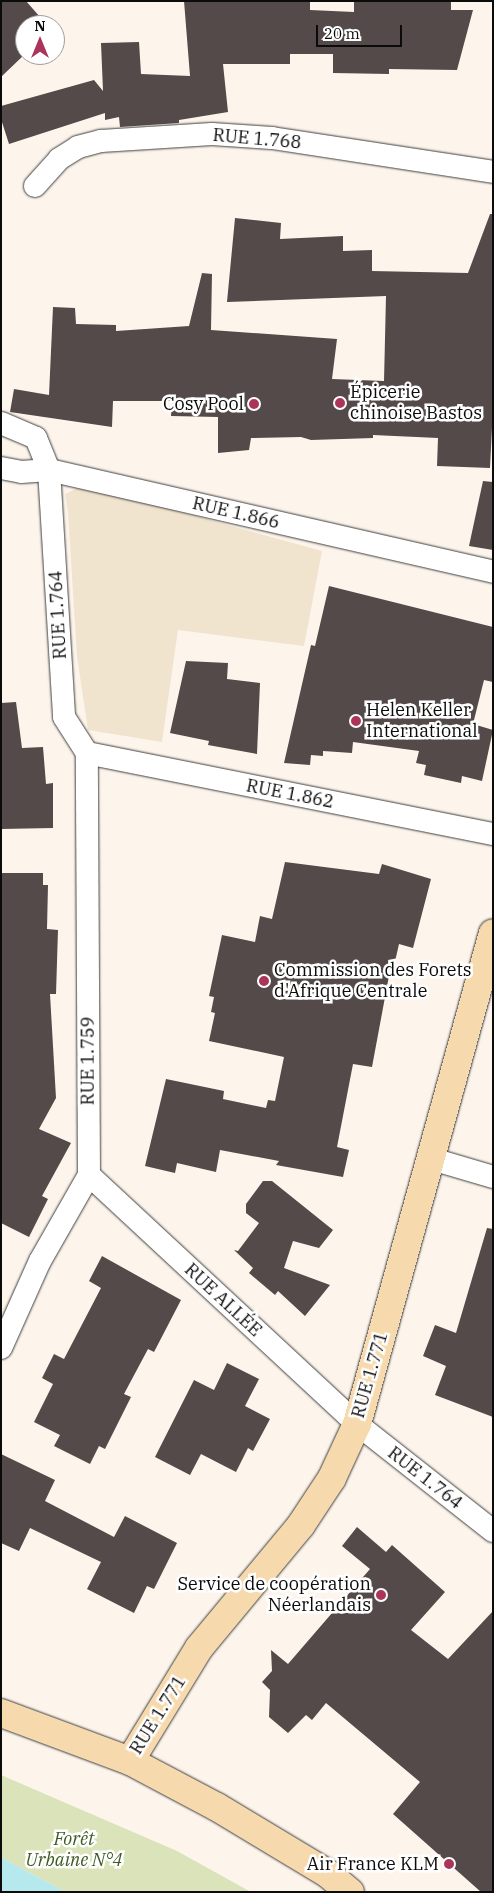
<!DOCTYPE html>
<meta charset="utf-8">
<style>
body{margin:0}
#map{position:relative;width:494px;height:1893px;overflow:hidden;background:#fdf5ec;font-family:"IBM Plex Serif",serif}
div>[style]{position:absolute}
.farmland>*{inset:0;background:#f0e4cf}
.green>*{inset:0;background:#dbe3ba}
.water>*{inset:0;background:#b6e9ee}
.building>*{inset:0;background:#534a49}
.roads{filter:drop-shadow(0 0 1px #3e3e3e) drop-shadow(0 0 1px #3e3e3e)}
.street>*{height:22px;margin:-11px;padding:0 11px;transform-origin:11px;border-radius:11px;background:#fff}
.secondary>*{height:28px;margin:-14px;padding:0 14px;transform-origin:14px;border-radius:14px;background:#f6daae}
.dots>*{width:14px;height:14px;translate:-50% -50%;box-sizing:border-box;border:2px solid #fff;border-radius:50%}
span{translate:-50% -50%;white-space:nowrap;text-align:center;line-height:1.15;-webkit-text-stroke:5px #fff;paint-order:stroke}
.street-label{font-size:18px;color:#0b0b0b}
.poi-label{font-size:18px;color:#0b0b0b}
.left{translate:0 -50%;text-align:left}
.right{translate:-100% -50%;text-align:right}
.park-label{font-size:18px;color:#3e5b24;font-style:italic}
.frame{position:absolute;inset:0;border:2px solid #0b0b0b;pointer-events:none}
.north{position:absolute;left:15px;top:15px;width:50px;height:50px;box-sizing:border-box;background:#fff;border:1px solid #9d9d9d;border-radius:50%;rotate:0deg;font-size:14px;font-weight:700;line-height:20px;text-align:center;color:#0b0b0b}
.north::after{content:'';display:block;margin:auto;width:18px;height:22px;background:#ab345a;clip-path:polygon(50% 0,100% 100%,50% 72%,0 100%)}
.scale{position:absolute;left:316px;top:25px;width:86px;height:22px;box-sizing:border-box;border:2px solid #0b0b0b;border-top:0;padding-left:6px;font-size:15px;line-height:18px;white-space:nowrap;color:#0b0b0b;-webkit-text-stroke:4px #fff;paint-order:stroke}
</style>
<div id="map">
<div class="farmland">
<div style="clip-path:polygon(84px 485px,322px 551px,304px 646px,178px 630px,162px 742px,88px 730px,77px 657px,68px 512px,65px 494px)"></div>
</div>
<div class="green">
<div style="clip-path:polygon(1px 1775px,177px 1851px,251px 1892px,65px 1892px,1px 1857px)"></div>
</div>
<div class="water">
<div style="clip-path:polygon(1px 1857px,65px 1892px,1px 1892px)"></div>
</div>
<div class="building">
<div style="clip-path:polygon(1px 1px,26px 1px,47px 25px,25px 25px,25px 54px,1px 77px)"></div>
<div style="clip-path:polygon(184px 1px,310px 1px,310px 10px,354px 12px,354px 1px,451px 1px,451px 10px,473px 10px,457px 70px,389px 69px,389px 74px,333px 73px,333px 54px,290px 54px,290px 64px,223px 64px,228px 112px,179px 120px,179px 123px,120px 127px,119px 117px,105px 120px,105px 113px,9px 144px,1px 119px,1px 106px,94px 80px,103px 91px,101px 43px,139px 42px,141px 74px,190px 76px)"></div>
<div style="clip-path:polygon(490px 214px,493px 214px,493px 407px,490px 468px,437px 466px,438px 438px,373px 435px,373px 438px,311px 440px,301px 437px,251px 438px,249px 450px,218px 453px,218px 417px,171px 416px,172px 401px,113px 401px,112px 427px,10px 412px,14px 389px,49px 395px,53px 307px,75px 308px,76px 324px,116px 325px,116px 331px,189px 326px,202px 273px,212px 274px,211px 330px,337px 339px,332px 379px,384px 381px,386px 296px,227px 302px,235px 218px,281px 223px,280px 239px,343px 236px,343px 251px,372px 250px,372px 271px,468px 273px)"></div>
<div style="clip-path:polygon(483px 481px,493px 482px,493px 550px,469px 546px)"></div>
<div style="clip-path:polygon(329px 586px,493px 627px,493px 682px,484px 680px,473px 724px,493px 730px,482px 781px,462px 776px,461px 783px,424px 775px,426px 765px,416px 763px,419px 751px,353px 742px,352px 753px,323px 751px,323px 756px,311px 755px,310px 765px,284px 763px,311px 645px,315px 646px)"></div>
<div style="clip-path:polygon(186px 661px,228px 663px,227px 679px,260px 683px,257px 754px,208px 745px,209px 741px,170px 733px)"></div>
<div style="clip-path:polygon(16px 702px,22px 748px,43px 747px,46px 784px,53px 783px,53px 828px,1px 829px,1px 703px)"></div>
<div style="clip-path:polygon(285px 862px,379px 874px,382px 864px,431px 879px,413px 948px,399px 944px,394px 966px,391px 965px,372px 1067px,353px 1064px,337px 1147px,349px 1150px,343px 1177px,276px 1165px,279px 1161px,220px 1150px,216px 1172px,177px 1163px,175px 1173px,145px 1166px,166px 1079px,224px 1091px,223px 1099px,266px 1108px,268px 1100px,275px 1101px,284px 1057px,209px 1041px,215px 1013px,211px 1012px,214px 997px,209px 996px,222px 935px,255px 942px,260px 916px,272px 919px)"></div>
<div style="clip-path:polygon(1px 873px,43px 873px,43px 885px,48px 885px,47px 929px,58px 930px,56px 994px,50px 994px,56px 1098px,39px 1129px,71px 1143px,42px 1196px,48px 1199px,29px 1237px,1px 1223px)"></div>
<div style="clip-path:polygon(263px 1181px,272px 1181px,333px 1230px,319px 1248px,293px 1241px,284px 1268px,330px 1285px,305px 1316px,278px 1291px,275px 1295px,249px 1273px,253px 1268px,234px 1250px,238px 1251px,259px 1223px,246px 1213px,246px 1204px)"></div>
<div style="clip-path:polygon(487px 1228px,493px 1229px,493px 1417px,435px 1395px,446px 1366px,423px 1356px,435px 1325px,456px 1333px)"></div>
<div style="clip-path:polygon(102px 1256px,181px 1300px,154px 1352px,148px 1349px,124px 1394px,131px 1397px,105px 1449px,99px 1446px,90px 1464px,54px 1446px,60px 1435px,34px 1422px,53px 1384px,42px 1378px,54px 1354px,64px 1359px,101px 1288px,89px 1281px)"></div>
<div style="clip-path:polygon(227px 1363px,259px 1379px,245px 1406px,270px 1419px,253px 1451px,248px 1448px,236px 1472px,201px 1454px,190px 1475px,155px 1457px,194px 1380px,214px 1390px)"></div>
<div style="clip-path:polygon(1px 1454px,55px 1480px,45px 1501px,114px 1537px,125px 1516px,177px 1543px,154px 1589px,147px 1586px,134px 1613px,87px 1589px,101px 1562px,30px 1528px,19px 1551px,1px 1543px)"></div>
<div style="clip-path:polygon(357px 1527px,386px 1552px,392px 1545px,445px 1592px,411px 1630px,448px 1659px,493px 1611px,493px 1892px,481px 1892px,393px 1814px,420px 1782px,326px 1703px,312px 1720px,306px 1715px,288px 1733px,269px 1717px,270px 1690px,262px 1682px,272px 1671px,271px 1650px,288px 1664px,370px 1569px,342px 1546px)"></div>
</div>
<div class="roads">
<div class="street">
<div style="left:35px;top:186px;width:36px;rotate:-48deg"></div>
<div style="left:59px;top:159px;width:22px;rotate:-32deg"></div>
<div style="left:78px;top:147px;width:24px;rotate:-15deg"></div>
<div style="left:101px;top:141px;width:111px;rotate:-3.6deg"></div>
<div style="left:212px;top:134px;width:60px;rotate:3.8deg"></div>
<div style="left:272px;top:138px;width:224px;rotate:8.7deg"></div>
<div style="left:1px;top:423px;width:38px;rotate:23deg"></div>
<div style="left:36px;top:438px;width:35px;rotate:68deg"></div>
<div style="left:49px;top:470px;width:456px;rotate:12.9deg"></div>
<div style="left:1px;top:468px;width:20px;rotate:11deg"></div>
<div style="left:21px;top:472px;width:28px;rotate:-4deg"></div>
<div style="left:49px;top:470px;width:247px;rotate:86.5deg"></div>
<div style="left:64px;top:717px;width:43px;rotate:57.4deg"></div>
<div style="left:87px;top:753px;width:414px;rotate:11.3deg"></div>
<div style="left:432px;top:1159px;width:64px;rotate:16.4deg"></div>
<div style="left:89px;top:1175px;width:366px;rotate:42.9deg"></div>
<div style="left:357px;top:1424px;width:173px;rotate:38.2deg"></div>
<div style="left:1px;top:1348px;width:95px;rotate:-65.9deg"></div>
<div style="left:40px;top:1261px;width:99px;rotate:-60.3deg"></div>
<div style="left:89px;top:1175px;width:422px;rotate:-90.3deg"></div>
</div>
<div class="secondary">
<div style="left:1px;top:1713px;width:138px;rotate:20.4deg"></div>
<div style="left:130px;top:1761px;width:98px;rotate:27.9deg"></div>
<div style="left:217px;top:1807px;width:128px;rotate:31deg"></div>
<div style="left:327px;top:1873px;width:30px;rotate:40deg"></div>
<div style="left:130px;top:1761px;width:132px;rotate:-58.6deg"></div>
<div style="left:199px;top:1648px;width:160px;rotate:-50.3deg"></div>
<div style="left:301px;top:1525px;width:56px;rotate:-56.6deg"></div>
<div style="left:332px;top:1478px;width:60px;rotate:-65.2deg"></div>
<div style="left:357px;top:1424px;width:509px;rotate:-74.52deg"></div>
</div>
</div>
<div class="dots">
<div style="left:340px;top:403px;background:#ab345a"></div>
<div style="left:254px;top:404px;background:#ab345a"></div>
<div style="left:356px;top:721px;background:#ab345a"></div>
<div style="left:264px;top:981px;background:#ab345a"></div>
<div style="left:381px;top:1595px;background:#ab345a"></div>
<div style="left:449px;top:1864px;background:#ab345a"></div>
</div>
<div class="street-label">
<span style="left:257px;top:139px;rotate:5deg">RUE 1.768</span>
<span style="left:236px;top:513px;rotate:13deg">RUE 1.866</span>
<span style="left:58px;top:615px;rotate:-93deg">RUE 1.764</span>
<span style="left:290px;top:794px;rotate:11deg">RUE 1.862</span>
<span style="left:88px;top:1061px;rotate:-90deg">RUE 1.759</span>
<span style="left:223px;top:1300px;rotate:43deg">RUE ALLÉE</span>
<span style="left:370px;top:1375px;rotate:-74deg">RUE 1.771</span>
<span style="left:425px;top:1478px;rotate:38deg">RUE 1.764</span>
<span style="left:158px;top:1715px;rotate:-58deg">RUE 1.771</span>
</div>
<div class="poi-label">
<span class="left" style="left:350px;top:403px">Épicerie<br>chinoise Bastos</span>
<span class="right" style="left:244px;top:404px">Cosy Pool</span>
<span class="left" style="left:366px;top:721px">Helen Keller<br>International</span>
<span class="left" style="left:274px;top:981px">Commission des Forets<br>d'Afrique Centrale</span>
<span class="right" style="left:371px;top:1595px">Service de coopération<br>Néerlandais</span>
<span class="right" style="left:439px;top:1864px">Air France KLM</span>
</div>
<div class="park-label">
<span style="left:74px;top:1850px">Forêt<br>Urbaine N°4</span>
</div>
<div class="frame"></div>
<div class="north">N</div>
<div class="scale">20 m</div>
</div>
